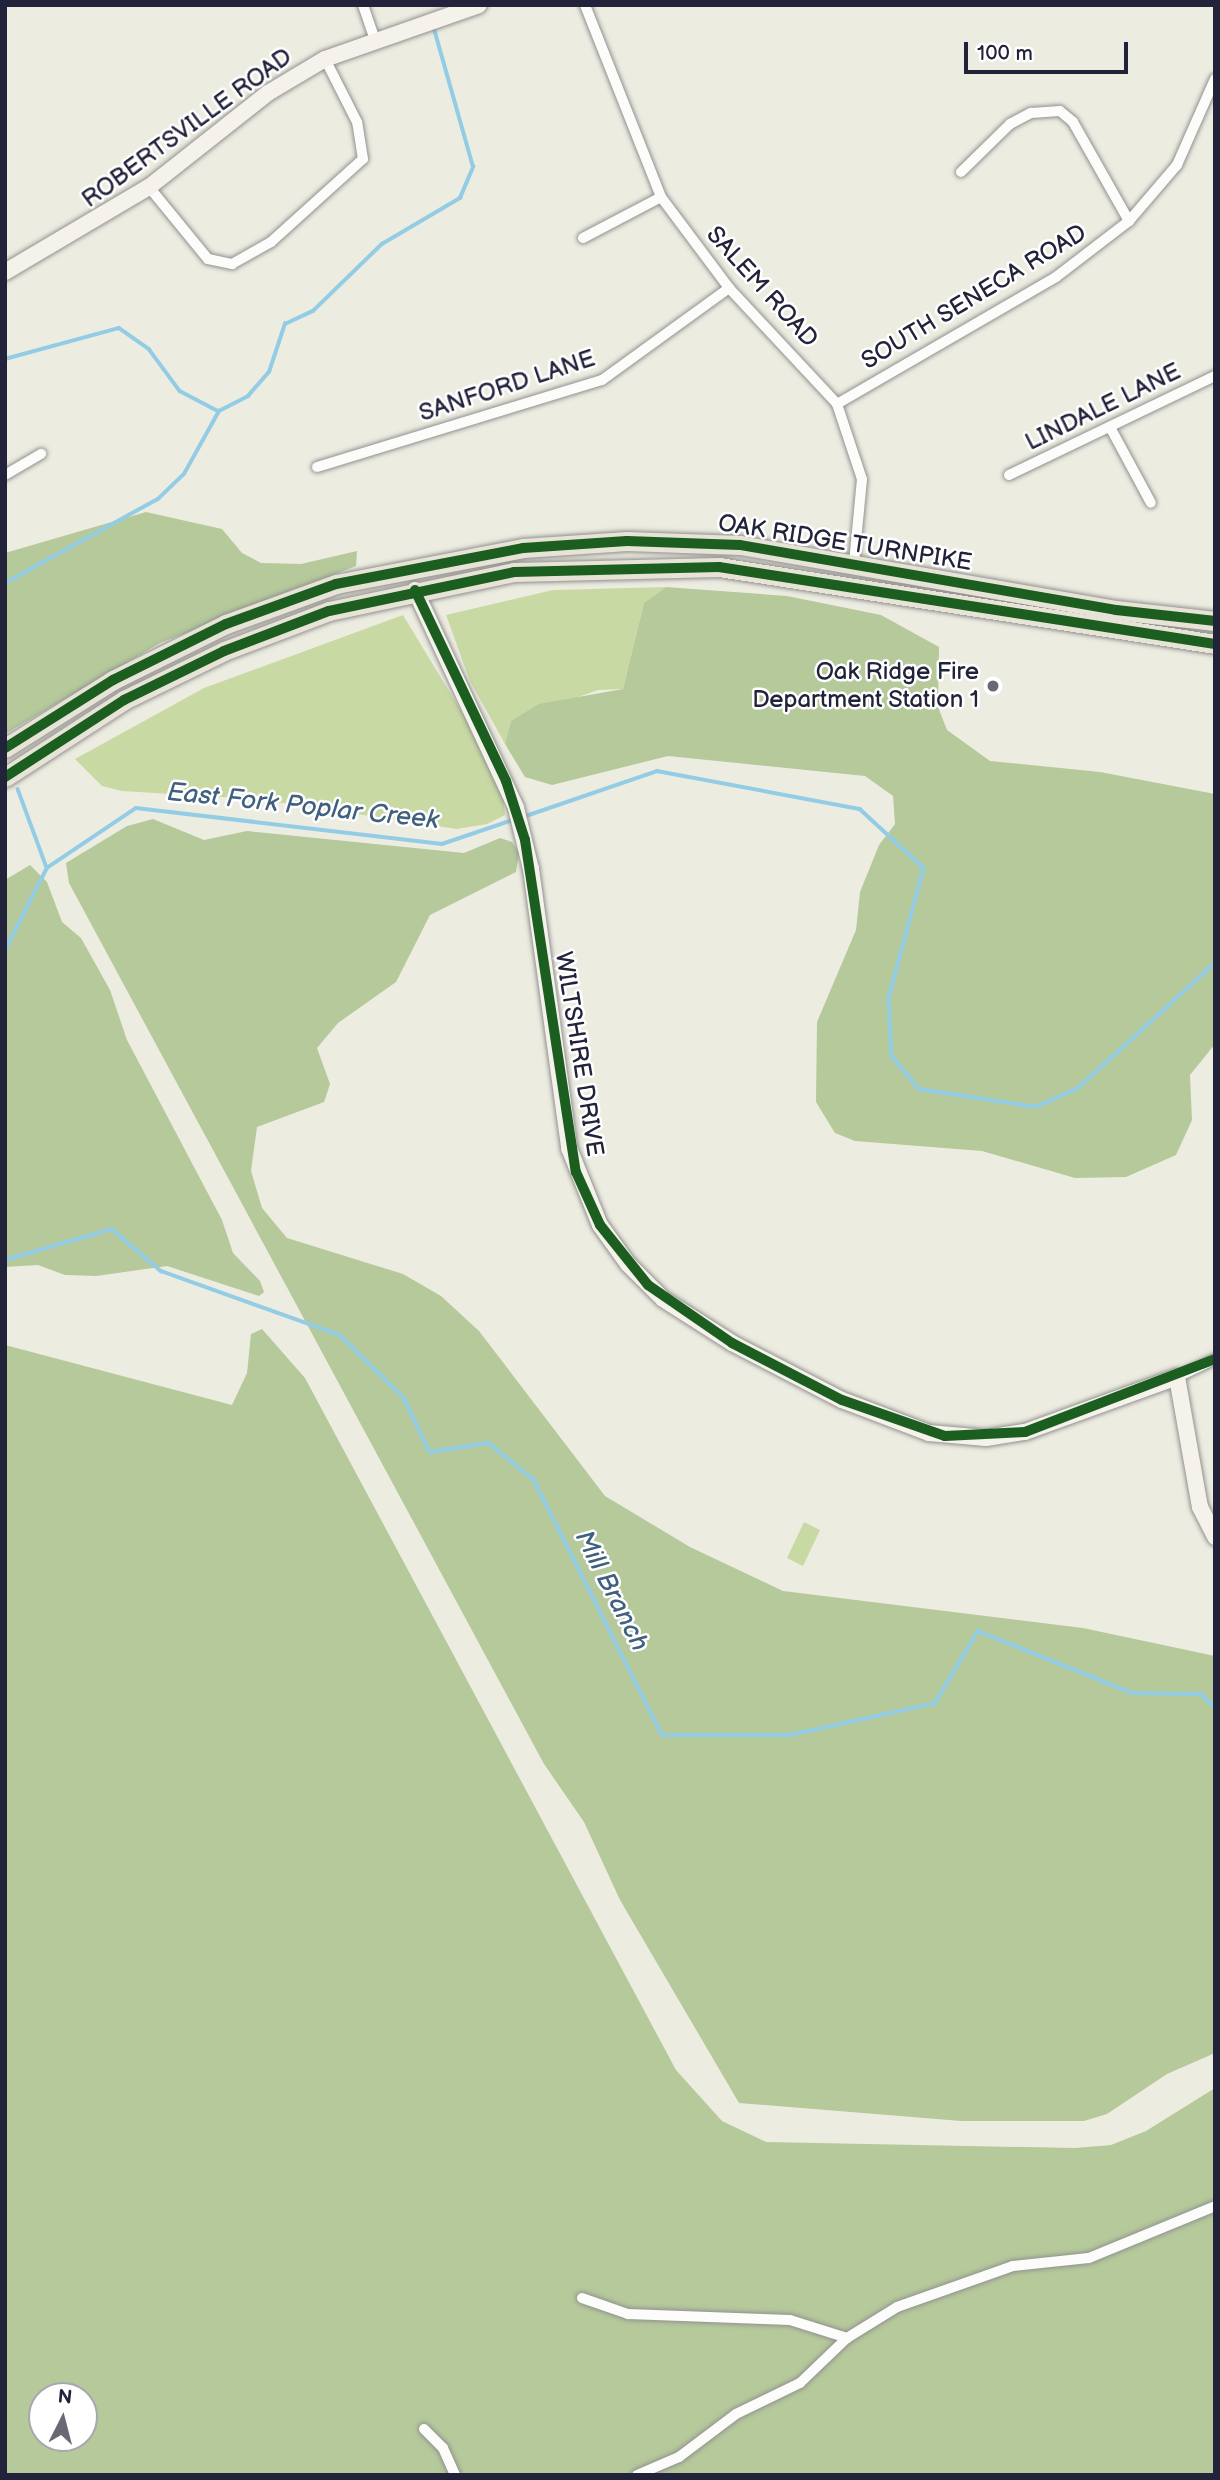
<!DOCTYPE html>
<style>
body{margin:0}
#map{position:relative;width:1220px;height:2480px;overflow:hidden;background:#edece1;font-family:"Balsamiq Sans",sans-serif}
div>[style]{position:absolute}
.green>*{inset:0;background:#c9d9a3}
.forest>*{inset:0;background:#b5c99b}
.stream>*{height:3.5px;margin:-1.75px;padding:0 1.75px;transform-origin:1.75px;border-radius:1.75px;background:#93cce5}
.roads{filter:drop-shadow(0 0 2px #929190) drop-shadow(0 0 2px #929190)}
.street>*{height:10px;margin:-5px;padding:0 5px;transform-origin:5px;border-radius:5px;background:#fcfcfa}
.secondary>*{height:16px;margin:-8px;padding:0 8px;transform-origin:8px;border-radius:8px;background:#f5f2ec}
.highway>*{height:19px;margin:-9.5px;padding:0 9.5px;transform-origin:9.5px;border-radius:9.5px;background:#e8e3d7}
.cycleway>*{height:10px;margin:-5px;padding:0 5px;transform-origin:5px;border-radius:5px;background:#1b5e20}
.dots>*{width:19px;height:19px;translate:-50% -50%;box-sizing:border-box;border:4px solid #fff;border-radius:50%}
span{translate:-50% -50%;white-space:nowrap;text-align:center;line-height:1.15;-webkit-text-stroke:5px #fff;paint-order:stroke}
.street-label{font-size:24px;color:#22223b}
.poi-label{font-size:24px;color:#22223b}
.right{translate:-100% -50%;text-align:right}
.water-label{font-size:26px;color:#406080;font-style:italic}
.frame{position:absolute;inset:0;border:7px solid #22223b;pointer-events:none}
.north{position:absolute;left:28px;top:2382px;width:70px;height:70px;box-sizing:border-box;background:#fff;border:2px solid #a7a7b1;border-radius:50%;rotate:6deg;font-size:19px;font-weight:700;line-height:28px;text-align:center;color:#22223b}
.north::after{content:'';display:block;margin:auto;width:24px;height:32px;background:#696975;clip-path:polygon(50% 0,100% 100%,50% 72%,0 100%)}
.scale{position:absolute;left:964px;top:42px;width:164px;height:32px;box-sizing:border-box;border:4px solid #22223b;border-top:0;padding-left:9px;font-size:21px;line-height:24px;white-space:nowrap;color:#22223b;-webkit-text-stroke:5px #fff;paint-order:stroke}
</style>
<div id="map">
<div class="green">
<div style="clip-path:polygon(666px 587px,644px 603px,623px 689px,598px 690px,511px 721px,505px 744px,470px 681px,446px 615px,553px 590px)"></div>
<div style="clip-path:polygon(403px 615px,470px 726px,503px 797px,505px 815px,487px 824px,457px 829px,256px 799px,122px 791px,102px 786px,75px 759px,204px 688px)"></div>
<div style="clip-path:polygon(804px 1522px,820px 1530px,803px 1566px,787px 1558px)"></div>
</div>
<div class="forest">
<div style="clip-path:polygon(146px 512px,222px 529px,242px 553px,261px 563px,301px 564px,357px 551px,356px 566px,160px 643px,5px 734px,5px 553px)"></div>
<div style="clip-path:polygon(666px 587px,787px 596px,881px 615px,939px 647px,938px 707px,947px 730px,990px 761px,1100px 772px,1215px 794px,1215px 1044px,1190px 1075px,1192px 1120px,1176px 1155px,1126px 1177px,1075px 1178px,982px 1151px,855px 1141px,835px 1133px,816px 1102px,817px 1022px,856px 930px,860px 892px,879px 845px,895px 824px,893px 796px,865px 776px,668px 756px,552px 785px,525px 777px,505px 744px,511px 721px,539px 704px,623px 689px,644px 603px)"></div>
<div style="clip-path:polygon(153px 819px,204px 840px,247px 831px,464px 853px,500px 838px,512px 842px,519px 853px,516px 872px,430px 915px,396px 982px,338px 1023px,317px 1048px,330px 1084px,324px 1102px,257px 1127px,251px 1171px,262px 1208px,287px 1238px,403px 1274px,441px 1296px,479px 1331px,605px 1496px,690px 1547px,783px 1591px,1083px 1628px,1215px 1656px,1215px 2053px,1167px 2074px,1107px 2114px,1084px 2121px,961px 2121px,739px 2103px,620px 1900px,584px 1822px,544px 1764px,69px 883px,66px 863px,127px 826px)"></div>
<div style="clip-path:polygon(30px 865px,47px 882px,62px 922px,81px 938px,110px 990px,127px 1040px,222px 1220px,233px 1253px,260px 1281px,264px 1292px,259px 1296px,167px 1266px,96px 1276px,65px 1275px,38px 1265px,5px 1267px,5px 880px)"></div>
<div style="clip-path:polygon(evenodd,262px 1329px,305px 1378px,676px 2070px,722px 2121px,766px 2142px,1075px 2148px,1111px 2145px,1146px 2131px,1215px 2088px,1215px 2475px,5px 2475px,5px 1345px,232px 1405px,247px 1373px,251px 1334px,262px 1329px,42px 2396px,84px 2396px,84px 2438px,42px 2438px,42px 2396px)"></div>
</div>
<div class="stream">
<div style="left:5px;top:359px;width:118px;rotate:-15.2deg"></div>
<div style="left:119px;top:328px;width:37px;rotate:35deg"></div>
<div style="left:149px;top:349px;width:52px;rotate:53.6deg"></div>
<div style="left:180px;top:391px;width:43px;rotate:27.8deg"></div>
<div style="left:5px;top:583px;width:175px;rotate:-28.8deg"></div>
<div style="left:158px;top:499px;width:36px;rotate:-44deg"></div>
<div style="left:184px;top:474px;width:72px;rotate:-60.9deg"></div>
<div style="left:219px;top:411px;width:33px;rotate:-27deg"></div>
<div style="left:248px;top:396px;width:32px;rotate:-49deg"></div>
<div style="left:269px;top:372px;width:51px;rotate:-71.6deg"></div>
<div style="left:285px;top:324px;width:31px;rotate:-25deg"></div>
<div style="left:313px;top:311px;width:96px;rotate:-44.2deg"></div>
<div style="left:382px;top:244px;width:91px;rotate:-30.5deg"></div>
<div style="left:460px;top:198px;width:34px;rotate:-67deg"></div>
<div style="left:473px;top:167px;width:143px;rotate:-105.8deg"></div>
<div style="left:18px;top:789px;width:84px;rotate:69.8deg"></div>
<div style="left:523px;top:817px;width:142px;rotate:-18.9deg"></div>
<div style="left:657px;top:771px;width:207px;rotate:10.6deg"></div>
<div style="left:860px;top:809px;width:87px;rotate:42.7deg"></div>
<div style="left:924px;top:868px;width:136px;rotate:105deg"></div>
<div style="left:889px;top:999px;width:57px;rotate:87deg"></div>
<div style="left:892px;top:1056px;width:43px;rotate:50.7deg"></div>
<div style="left:919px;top:1089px;width:118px;rotate:8.7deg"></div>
<div style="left:1036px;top:1107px;width:46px;rotate:-24.3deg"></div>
<div style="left:1078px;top:1088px;width:185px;rotate:-42.4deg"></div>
<div style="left:5px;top:950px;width:92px;rotate:-62.9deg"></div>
<div style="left:47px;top:868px;width:107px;rotate:-34deg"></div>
<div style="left:136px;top:808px;width:308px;rotate:6.7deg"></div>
<div style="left:442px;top:844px;width:78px;rotate:-18.7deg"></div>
<div style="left:5px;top:1260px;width:111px;rotate:-16.2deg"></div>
<div style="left:112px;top:1229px;width:65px;rotate:40.6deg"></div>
<div style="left:161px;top:1271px;width:190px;rotate:19.7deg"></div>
<div style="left:340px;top:1335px;width:90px;rotate:44.5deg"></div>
<div style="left:404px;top:1398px;width:60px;rotate:64.3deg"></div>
<div style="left:430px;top:1452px;width:60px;rotate:-8.7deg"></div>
<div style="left:489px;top:1443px;width:58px;rotate:39.4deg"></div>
<div style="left:534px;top:1480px;width:285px;rotate:63.3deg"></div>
<div style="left:662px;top:1735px;width:128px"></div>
<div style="left:790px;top:1735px;width:148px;rotate:-12.4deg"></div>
<div style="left:935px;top:1703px;width:84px;rotate:-59.2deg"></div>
<div style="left:978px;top:1631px;width:166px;rotate:21.9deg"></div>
<div style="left:1132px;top:1693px;width:69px;rotate:0.8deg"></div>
<div style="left:1201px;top:1694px;width:20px;rotate:45deg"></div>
</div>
<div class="roads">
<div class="street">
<div style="left:363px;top:5px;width:34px;rotate:71deg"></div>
<div style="left:585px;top:5px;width:206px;rotate:68.4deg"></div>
<div style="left:661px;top:197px;width:114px;rotate:53.2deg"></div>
<div style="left:729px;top:288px;width:158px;rotate:47deg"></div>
<div style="left:837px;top:404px;width:79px;rotate:71.6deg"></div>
<div style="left:862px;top:479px;width:83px;rotate:95.5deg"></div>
<div style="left:961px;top:172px;width:69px;rotate:-44.4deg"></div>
<div style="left:1010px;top:124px;width:24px;rotate:-28deg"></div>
<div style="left:1031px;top:113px;width:29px;rotate:-4deg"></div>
<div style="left:1060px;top:111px;width:17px;rotate:40deg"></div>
<div style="left:1073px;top:122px;width:114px;rotate:60.5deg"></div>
<div style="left:149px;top:187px;width:93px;rotate:50.7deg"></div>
<div style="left:208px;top:259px;width:25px;rotate:12deg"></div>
<div style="left:232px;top:264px;width:45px;rotate:-29.4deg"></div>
<div style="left:271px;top:242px;width:124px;rotate:-42.1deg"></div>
<div style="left:363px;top:159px;width:37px;rotate:-99deg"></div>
<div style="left:357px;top:122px;width:71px;rotate:-116.9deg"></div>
<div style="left:583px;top:238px;width:88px;rotate:-27.7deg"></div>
<div style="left:837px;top:404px;width:253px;rotate:-30.1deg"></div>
<div style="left:1056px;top:277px;width:92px;rotate:-37.5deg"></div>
<div style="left:1129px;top:221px;width:74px;rotate:-49.4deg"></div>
<div style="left:1177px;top:165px;width:94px;rotate:-66.2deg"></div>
<div style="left:1110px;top:427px;width:86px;rotate:61.7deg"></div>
<div style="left:317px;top:467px;width:298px;rotate:-17deg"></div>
<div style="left:602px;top:380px;width:157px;rotate:-35.9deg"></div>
<div style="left:5px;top:475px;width:42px;rotate:-30.3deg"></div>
<div style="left:1009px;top:475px;width:229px;rotate:-25.7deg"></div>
<div style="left:1177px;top:1377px;width:42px;rotate:-25.3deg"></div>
<div style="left:582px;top:2298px;width:49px;rotate:19.2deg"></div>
<div style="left:628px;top:2314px;width:162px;rotate:2.1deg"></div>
<div style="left:790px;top:2320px;width:60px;rotate:17.5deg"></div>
<div style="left:424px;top:2429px;width:27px;rotate:45deg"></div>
<div style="left:443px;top:2448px;width:30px;rotate:66deg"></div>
<div style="left:637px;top:2475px;width:46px;rotate:-23.2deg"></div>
<div style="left:679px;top:2457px;width:71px;rotate:-37deg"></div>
<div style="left:736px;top:2414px;width:71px;rotate:-25.8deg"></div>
<div style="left:800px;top:2383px;width:65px;rotate:-43.8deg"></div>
<div style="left:847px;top:2338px;width:59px;rotate:-31.8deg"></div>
<div style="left:897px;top:2307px;width:123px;rotate:-19.5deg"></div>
<div style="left:1013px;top:2266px;width:76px;rotate:-6deg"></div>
<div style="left:1089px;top:2258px;width:136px;rotate:-22.4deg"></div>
</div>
<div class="secondary">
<div style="left:5px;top:272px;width:167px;rotate:-30.6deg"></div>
<div style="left:149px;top:187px;width:152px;rotate:-38.3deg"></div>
<div style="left:268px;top:93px;width:66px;rotate:-30.8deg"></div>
<div style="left:325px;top:59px;width:163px;rotate:-19.3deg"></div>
<div style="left:415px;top:590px;width:240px;rotate:65.1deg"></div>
<div style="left:516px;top:808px;width:63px;rotate:76.2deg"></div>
<div style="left:531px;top:869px;width:282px;rotate:82.2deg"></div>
<div style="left:569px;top:1148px;width:83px;rotate:68.1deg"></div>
<div style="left:600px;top:1225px;width:48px;rotate:54.3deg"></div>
<div style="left:628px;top:1264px;width:49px;rotate:45deg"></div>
<div style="left:663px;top:1299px;width:82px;rotate:32.5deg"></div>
<div style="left:732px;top:1343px;width:124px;rotate:27.4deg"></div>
<div style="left:842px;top:1400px;width:93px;rotate:20.8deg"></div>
<div style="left:929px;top:1433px;width:57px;rotate:5deg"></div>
<div style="left:986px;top:1438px;width:39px;rotate:-9deg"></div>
<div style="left:1025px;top:1432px;width:162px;rotate:-19.9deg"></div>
<div style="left:1177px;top:1377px;width:132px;rotate:80deg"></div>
<div style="left:1200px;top:1507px;width:34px;rotate:63deg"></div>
</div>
<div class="highway">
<div style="left:5px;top:748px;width:128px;rotate:-32.2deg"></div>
<div style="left:113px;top:680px;width:126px;rotate:-26.4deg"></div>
<div style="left:226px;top:624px;width:117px;rotate:-20deg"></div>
<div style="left:336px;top:584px;width:190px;rotate:-10.9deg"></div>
<div style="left:523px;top:548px;width:104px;rotate:-3.9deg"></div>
<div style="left:627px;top:541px;width:113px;rotate:2deg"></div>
<div style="left:740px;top:545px;width:382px;rotate:9.8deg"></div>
<div style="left:1116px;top:610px;width:100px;rotate:6.3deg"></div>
<div style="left:5px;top:777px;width:142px;rotate:-32.9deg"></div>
<div style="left:124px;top:700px;width:111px;rotate:-26.1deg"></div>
<div style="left:224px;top:651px;width:112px;rotate:-20.9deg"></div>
<div style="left:329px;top:611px;width:189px;rotate:-11.9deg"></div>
<div style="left:514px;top:572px;width:205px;rotate:-1.4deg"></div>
<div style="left:719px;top:567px;width:502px;rotate:8.82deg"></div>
</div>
</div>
<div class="cycleway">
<div style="left:415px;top:590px;width:212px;rotate:64.5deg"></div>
<div style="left:506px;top:781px;width:62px;rotate:72.1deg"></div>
<div style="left:525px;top:840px;width:336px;rotate:81.3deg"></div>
<div style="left:576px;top:1172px;width:58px;rotate:65.6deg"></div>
<div style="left:600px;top:1225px;width:77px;rotate:51.3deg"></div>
<div style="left:648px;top:1285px;width:102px;rotate:34.6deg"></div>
<div style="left:732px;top:1343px;width:124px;rotate:27.4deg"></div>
<div style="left:842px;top:1400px;width:109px;rotate:19.3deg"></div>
<div style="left:945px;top:1436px;width:80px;rotate:-2.9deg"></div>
<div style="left:1025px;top:1432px;width:204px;rotate:-21deg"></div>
<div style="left:5px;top:748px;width:128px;rotate:-32.2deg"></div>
<div style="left:113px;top:680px;width:126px;rotate:-26.4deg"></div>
<div style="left:226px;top:624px;width:117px;rotate:-20deg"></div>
<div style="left:336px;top:584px;width:190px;rotate:-10.9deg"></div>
<div style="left:523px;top:548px;width:104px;rotate:-3.9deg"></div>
<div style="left:627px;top:541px;width:113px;rotate:2deg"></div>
<div style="left:740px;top:545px;width:382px;rotate:9.8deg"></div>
<div style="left:1116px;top:610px;width:100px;rotate:6.3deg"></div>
<div style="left:5px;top:777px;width:142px;rotate:-32.9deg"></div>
<div style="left:124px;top:700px;width:111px;rotate:-26.1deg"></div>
<div style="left:224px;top:651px;width:112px;rotate:-20.9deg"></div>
<div style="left:329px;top:611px;width:189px;rotate:-11.9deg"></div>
<div style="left:514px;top:572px;width:205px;rotate:-1.4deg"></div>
<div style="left:719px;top:567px;width:502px;rotate:8.82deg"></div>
</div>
<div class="dots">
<div style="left:993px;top:686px;background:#696975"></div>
</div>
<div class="street-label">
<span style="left:187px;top:128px;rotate:-36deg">ROBERTSVILLE ROAD</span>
<span style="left:762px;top:287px;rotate:48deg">SALEM ROAD</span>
<span style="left:974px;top:297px;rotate:-31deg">SOUTH SENECA ROAD</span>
<span style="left:507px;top:386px;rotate:-18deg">SANFORD LANE</span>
<span style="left:1103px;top:407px;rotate:-26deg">LINDALE LANE</span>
<span style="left:845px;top:543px;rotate:9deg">OAK RIDGE TURNPIKE</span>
<span style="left:579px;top:1054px;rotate:81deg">WILTSHIRE DRIVE</span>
</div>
<div class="poi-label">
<span class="right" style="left:979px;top:686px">Oak Ridge Fire<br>Department Station 1</span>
</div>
<div class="water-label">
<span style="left:303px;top:807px;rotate:6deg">East Fork Poplar Creek</span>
<span style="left:611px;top:1591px;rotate:63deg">Mill Branch</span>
</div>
<div class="frame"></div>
<div class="north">N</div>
<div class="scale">100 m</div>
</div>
